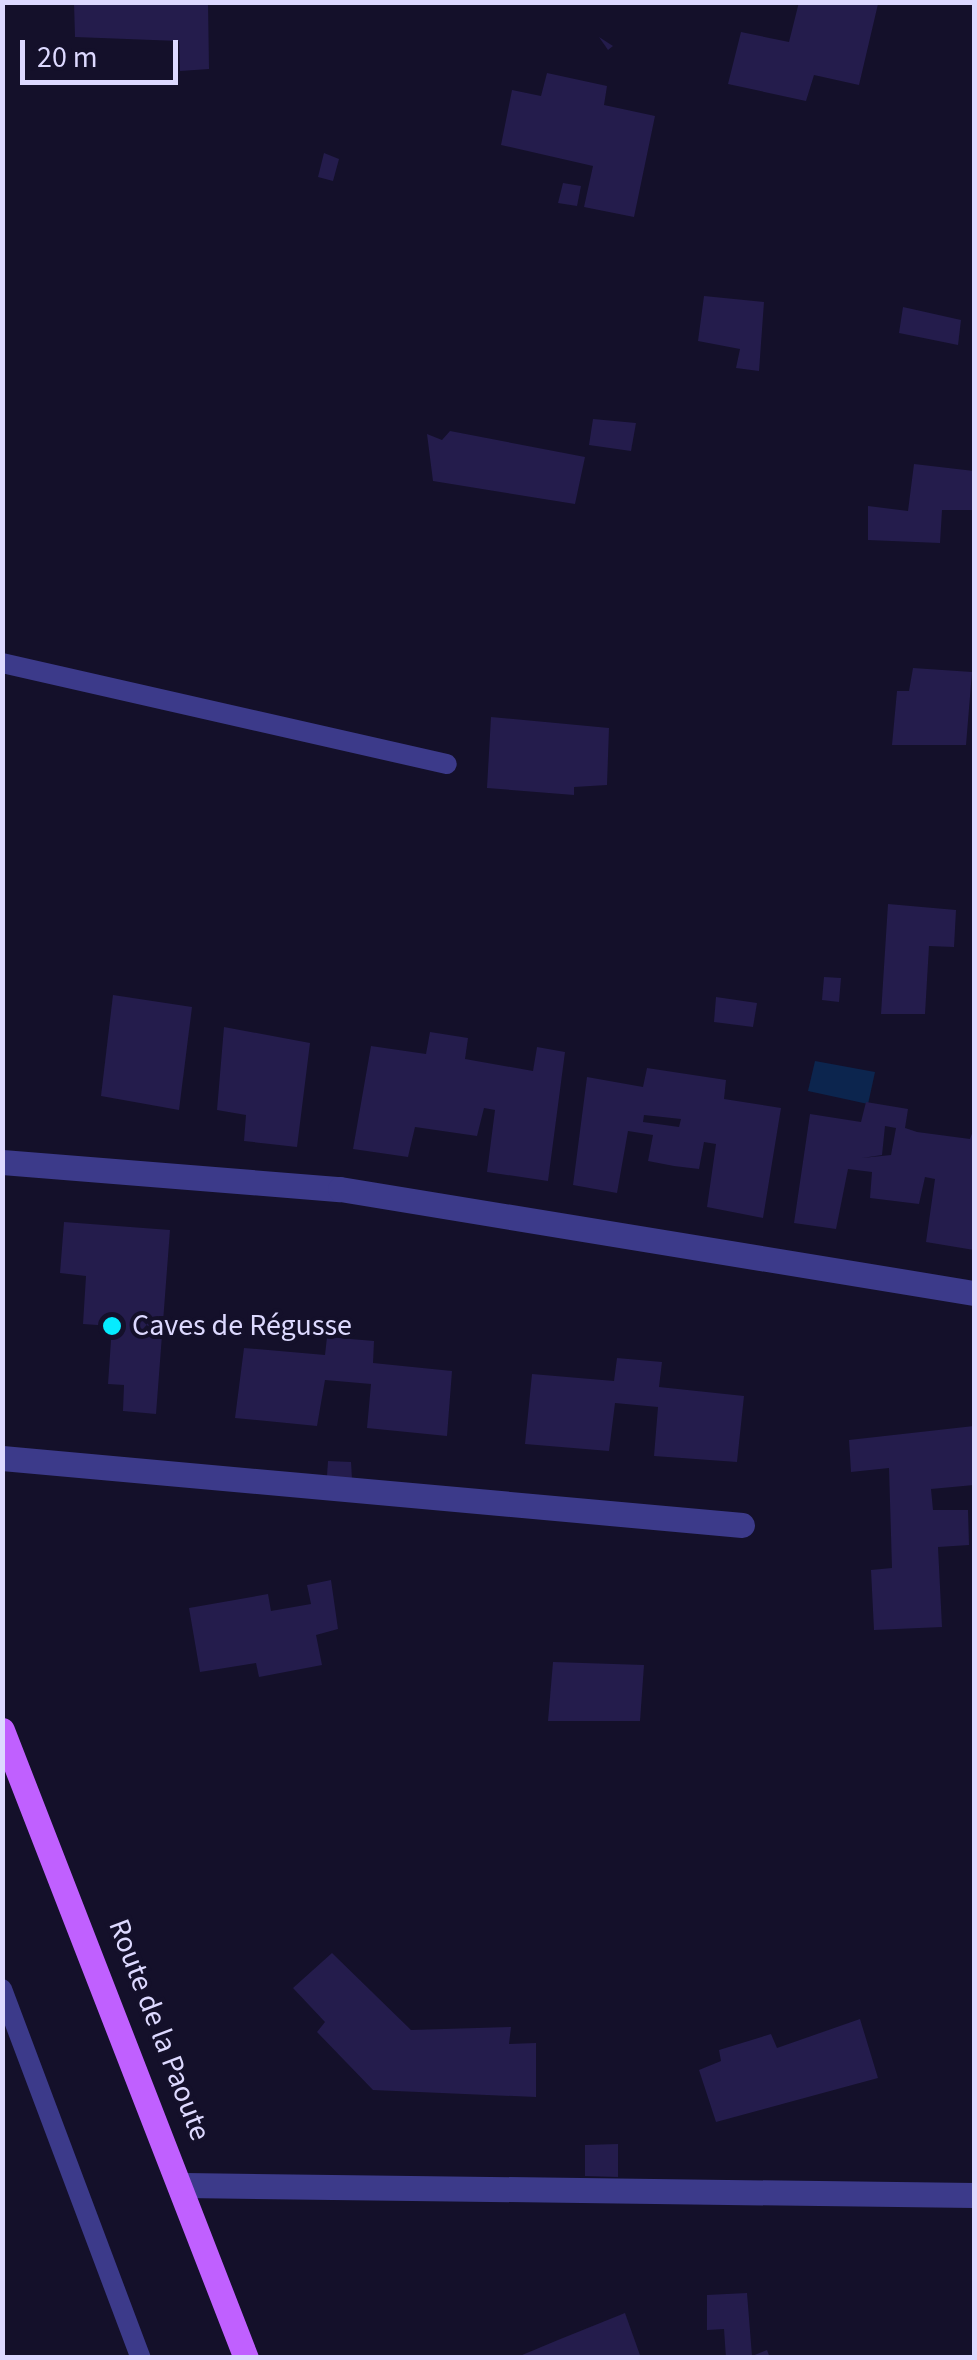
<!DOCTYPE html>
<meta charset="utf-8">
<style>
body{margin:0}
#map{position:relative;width:977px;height:2360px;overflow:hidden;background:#14102a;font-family:"Source Sans 3",sans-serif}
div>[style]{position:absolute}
.water>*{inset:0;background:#0c254e}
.building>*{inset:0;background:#241c4c}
.service>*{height:20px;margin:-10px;padding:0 10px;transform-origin:10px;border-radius:10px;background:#3c3a8a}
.minor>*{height:25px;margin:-12.5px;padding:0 12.5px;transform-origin:12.5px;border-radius:12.5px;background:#3c3a8a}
.primary>*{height:25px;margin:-12.5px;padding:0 12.5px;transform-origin:12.5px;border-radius:12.5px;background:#c060ff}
.dots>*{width:28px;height:28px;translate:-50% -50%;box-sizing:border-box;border:5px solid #14102a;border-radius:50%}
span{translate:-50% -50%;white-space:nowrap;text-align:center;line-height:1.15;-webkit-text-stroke:8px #14102a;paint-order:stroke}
.poi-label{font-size:30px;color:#ddd9ff}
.left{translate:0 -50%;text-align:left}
.street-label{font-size:30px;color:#ddd9ff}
.frame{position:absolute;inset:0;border:5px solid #ddd9ff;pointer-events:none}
.scale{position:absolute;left:20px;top:40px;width:158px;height:45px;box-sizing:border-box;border:5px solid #ddd9ff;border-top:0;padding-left:12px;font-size:30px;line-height:35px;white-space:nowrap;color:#ddd9ff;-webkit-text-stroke:8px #14102a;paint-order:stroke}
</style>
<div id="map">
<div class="water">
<div style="clip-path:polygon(815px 1061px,875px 1072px,868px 1104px,808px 1091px)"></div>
</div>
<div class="building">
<div style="clip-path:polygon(74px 2px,208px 2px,209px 69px,180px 71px,179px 41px,75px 37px)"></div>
<div style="clip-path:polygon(799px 2px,878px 4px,859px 85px,814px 75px,806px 101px,728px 84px,741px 32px,789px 42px)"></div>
<div style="clip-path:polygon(599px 37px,613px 46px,608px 50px)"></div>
<div style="clip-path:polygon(547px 73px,607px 86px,604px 105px,655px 116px,634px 217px,584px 207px,593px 166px,501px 145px,512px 90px,541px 96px)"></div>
<div style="clip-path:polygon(324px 153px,339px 159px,333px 181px,318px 177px)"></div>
<div style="clip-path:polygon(563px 183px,581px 186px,577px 206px,558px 203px)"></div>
<div style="clip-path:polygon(704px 296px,764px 302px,759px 371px,736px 368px,740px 349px,698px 341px)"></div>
<div style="clip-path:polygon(903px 307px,961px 320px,958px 345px,899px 333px)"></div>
<div style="clip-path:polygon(593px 419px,636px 423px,631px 451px,589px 445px)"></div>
<div style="clip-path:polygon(450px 431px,585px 457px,575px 504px,433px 481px,427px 434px,442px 440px)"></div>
<div style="clip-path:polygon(914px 464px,974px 471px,974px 510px,942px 510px,940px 543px,868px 540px,868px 506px,908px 511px)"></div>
<div style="clip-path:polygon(913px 668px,972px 672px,966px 745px,892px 745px,897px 691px,909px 691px)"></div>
<div style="clip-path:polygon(491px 717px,609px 728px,607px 785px,574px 787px,574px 795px,487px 788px)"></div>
<div style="clip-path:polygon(888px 904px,956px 910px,954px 947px,929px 946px,925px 1014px,881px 1014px)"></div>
<div style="clip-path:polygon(824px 977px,841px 978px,839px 1002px,822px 1000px)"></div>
<div style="clip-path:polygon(113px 995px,192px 1007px,179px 1110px,101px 1096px)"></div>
<div style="clip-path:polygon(716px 997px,757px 1003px,753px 1027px,714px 1022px)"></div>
<div style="clip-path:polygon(224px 1027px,310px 1043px,297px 1147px,244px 1141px,246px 1115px,217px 1110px)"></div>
<div style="clip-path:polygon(430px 1032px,468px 1038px,465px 1059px,533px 1071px,537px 1047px,565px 1052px,548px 1181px,487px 1172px,495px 1110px,484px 1108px,477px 1136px,415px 1127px,408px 1157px,353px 1149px,371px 1046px,426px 1054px)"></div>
<div style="clip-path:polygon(evenodd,647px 1068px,726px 1080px,724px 1099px,781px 1108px,763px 1218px,707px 1207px,716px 1144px,704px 1142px,699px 1169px,674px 1166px,648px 1161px,653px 1135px,628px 1131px,617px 1193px,573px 1185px,587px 1077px,643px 1087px,647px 1068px,644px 1115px,681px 1119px,679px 1127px,643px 1122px,644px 1115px)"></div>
<div style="clip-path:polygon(evenodd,866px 1102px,908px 1109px,905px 1128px,917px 1132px,970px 1139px,974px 1128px,974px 1250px,926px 1242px,935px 1179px,925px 1177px,919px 1204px,870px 1198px,872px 1172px,848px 1169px,836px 1229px,794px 1223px,810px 1114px,861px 1122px,866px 1102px,885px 1126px,896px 1128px,891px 1155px,862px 1158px,882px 1155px,885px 1126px)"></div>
<div style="clip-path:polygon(64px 1222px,170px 1230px,156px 1414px,123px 1411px,124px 1385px,108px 1384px,112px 1326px,83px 1324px,86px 1276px,60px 1273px)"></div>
<div style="clip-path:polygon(327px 1337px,374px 1341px,373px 1363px,452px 1371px,447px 1436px,367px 1428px,371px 1384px,325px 1380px,317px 1426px,235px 1418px,244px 1348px,325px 1355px)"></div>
<div style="clip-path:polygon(617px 1358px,662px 1362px,659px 1387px,744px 1396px,737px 1462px,654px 1456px,658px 1407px,615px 1403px,609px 1451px,525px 1444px,532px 1374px,614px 1381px)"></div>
<div style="clip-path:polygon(974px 1426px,974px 1485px,931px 1489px,933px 1510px,968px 1510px,969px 1545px,938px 1547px,942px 1627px,874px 1630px,871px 1570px,892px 1568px,889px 1468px,851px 1472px,849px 1440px)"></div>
<div style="clip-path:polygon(328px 1461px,351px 1462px,352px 1479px,327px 1476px)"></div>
<div style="clip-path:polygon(331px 1580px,338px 1629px,316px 1635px,322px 1665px,259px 1677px,256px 1663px,200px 1672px,189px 1608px,268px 1594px,271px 1611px,311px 1604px,307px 1585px)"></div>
<div style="clip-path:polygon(553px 1662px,644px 1665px,640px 1721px,548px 1721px)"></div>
<div style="clip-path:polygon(332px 1953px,411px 2030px,511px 2027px,509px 2044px,536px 2043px,536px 2097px,373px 2090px,317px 2032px,325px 2022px,293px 1988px)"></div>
<div style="clip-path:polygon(860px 2019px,878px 2078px,716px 2122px,699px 2070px,721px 2061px,719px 2050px,771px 2034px,777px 2048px)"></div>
<div style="clip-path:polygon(618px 2144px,618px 2177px,585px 2176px,585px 2145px)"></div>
<div style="clip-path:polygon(747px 2293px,752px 2356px,767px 2350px,770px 2358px,726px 2358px,724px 2329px,707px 2330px,707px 2295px)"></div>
<div style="clip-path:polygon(625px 2313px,641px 2358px,515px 2358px,558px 2340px)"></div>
</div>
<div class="service">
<div style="left:2px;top:663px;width:456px;rotate:12.8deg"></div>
<div style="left:2px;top:1989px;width:394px;rotate:69.4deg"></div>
</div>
<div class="minor">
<div style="left:2px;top:1162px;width:339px;rotate:4.6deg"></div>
<div style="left:340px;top:1189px;width:642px;rotate:9.32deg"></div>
<div style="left:2px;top:1458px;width:743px;rotate:5.17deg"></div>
<div style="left:184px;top:2185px;width:790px;rotate:0.73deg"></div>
</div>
<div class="primary">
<div style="left:2px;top:1730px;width:674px;rotate:68.77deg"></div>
</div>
<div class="dots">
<div style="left:112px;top:1326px;background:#05ecff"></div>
</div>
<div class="poi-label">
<span class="left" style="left:132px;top:1326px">Caves de Régusse</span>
</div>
<div class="street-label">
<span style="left:159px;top:2030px;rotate:69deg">Route de la Paoute</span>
</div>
<div class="frame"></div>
<div class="scale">20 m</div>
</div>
